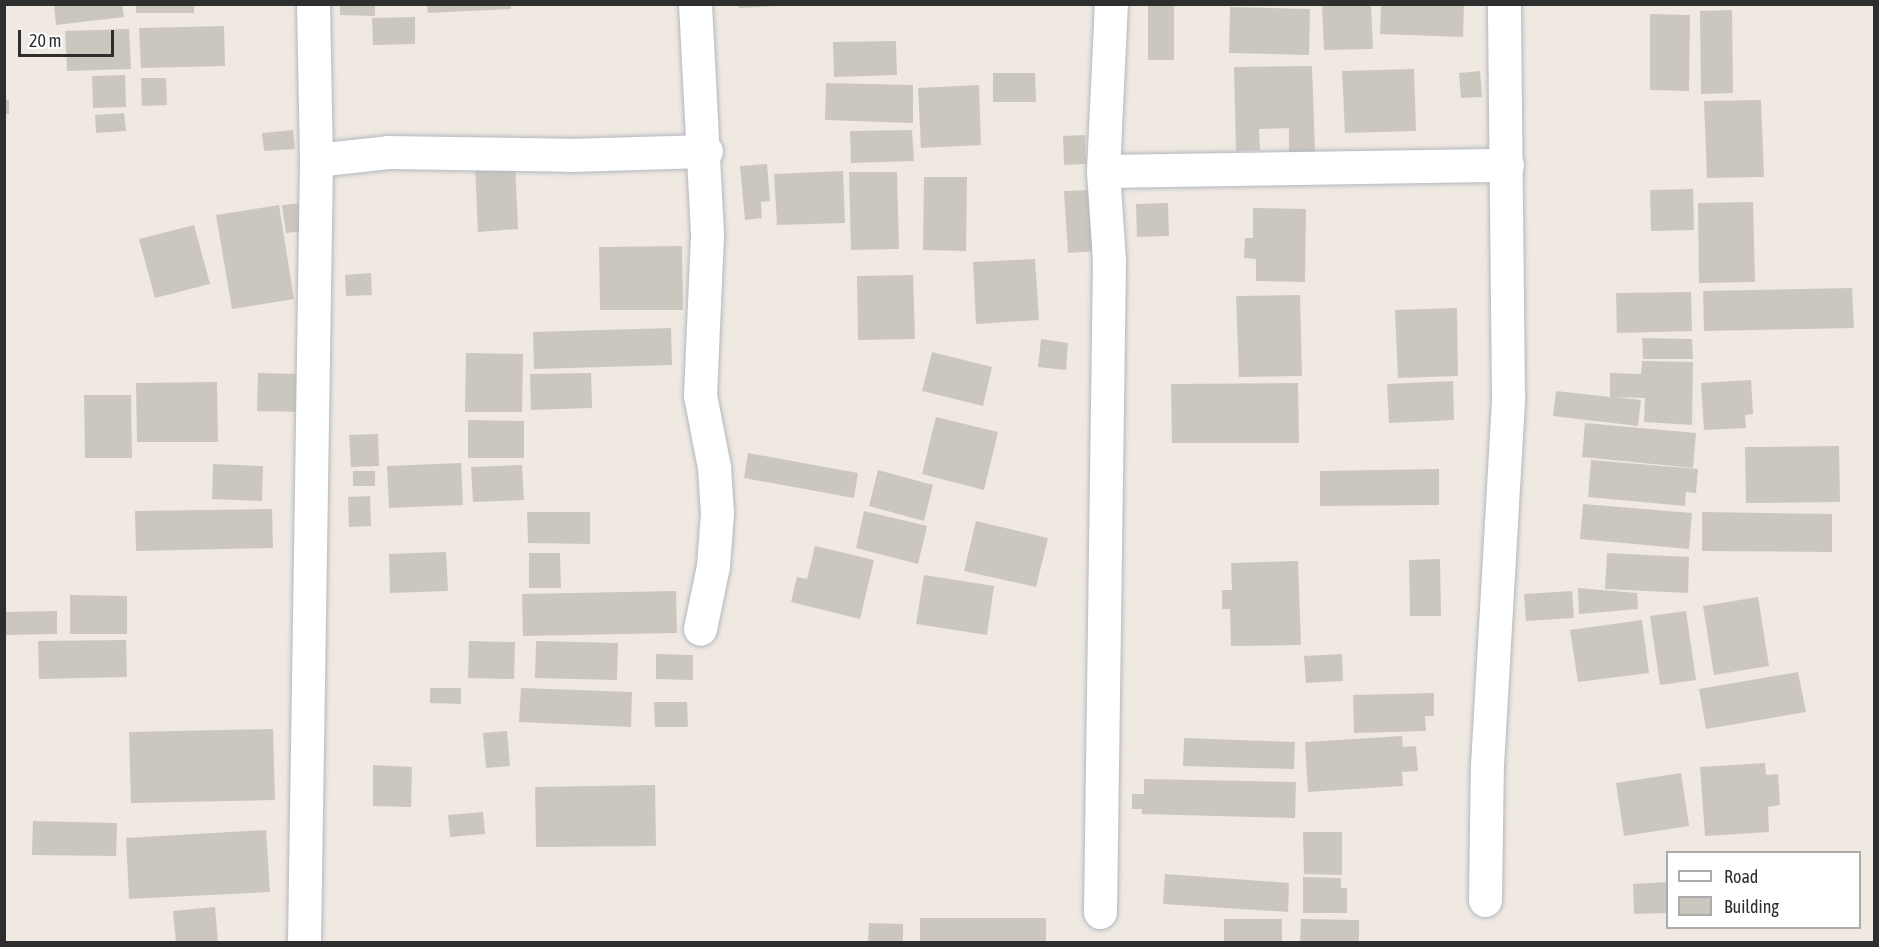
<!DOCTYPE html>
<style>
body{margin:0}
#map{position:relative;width:1879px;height:947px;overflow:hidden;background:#efe9e1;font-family:"Asap Condensed",sans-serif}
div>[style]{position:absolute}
.building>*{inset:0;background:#cbc7bf}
.roads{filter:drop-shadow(0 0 2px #b4b7c1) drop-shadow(0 0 2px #b4b7c1)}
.minor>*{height:33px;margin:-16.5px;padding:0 16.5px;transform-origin:16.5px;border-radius:16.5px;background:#fff}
span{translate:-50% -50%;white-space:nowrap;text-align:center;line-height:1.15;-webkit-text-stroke:6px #fff;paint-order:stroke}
.frame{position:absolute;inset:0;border:6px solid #2e2e2e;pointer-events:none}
.legend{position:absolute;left:1666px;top:851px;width:195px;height:78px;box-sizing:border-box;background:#fff;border:2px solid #ababab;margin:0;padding:8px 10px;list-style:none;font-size:18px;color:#2e2e2e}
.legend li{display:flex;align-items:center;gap:12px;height:30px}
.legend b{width:30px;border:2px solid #ababab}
.scale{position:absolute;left:18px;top:30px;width:96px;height:27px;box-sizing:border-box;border:3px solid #2e2e2e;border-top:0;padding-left:8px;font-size:18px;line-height:21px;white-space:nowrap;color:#2e2e2e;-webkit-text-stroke:4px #fff;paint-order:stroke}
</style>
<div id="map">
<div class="building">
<div style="clip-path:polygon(54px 4px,122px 4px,124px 17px,56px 25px)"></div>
<div style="clip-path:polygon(136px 4px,194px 4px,194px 13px,136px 13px)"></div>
<div style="clip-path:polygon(340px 4px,375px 4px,375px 16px,340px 15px)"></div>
<div style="clip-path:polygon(427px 4px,511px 4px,511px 9px,428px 13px)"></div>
<div style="clip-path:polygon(738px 4px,777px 4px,777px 6px,739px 8px)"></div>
<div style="clip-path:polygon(1148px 4px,1174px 4px,1174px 60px,1148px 60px)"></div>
<div style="clip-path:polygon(1322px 4px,1371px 4px,1373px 49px,1324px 50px)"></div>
<div style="clip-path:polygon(1381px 4px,1464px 4px,1463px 37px,1380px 34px)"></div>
<div style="clip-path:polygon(1230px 7px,1310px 9px,1309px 55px,1229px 53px)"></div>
<div style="clip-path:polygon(1732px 10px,1733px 93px,1701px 94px,1700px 11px)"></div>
<div style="clip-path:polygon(1650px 14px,1690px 15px,1689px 91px,1650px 90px)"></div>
<div style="clip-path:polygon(415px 17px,415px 44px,373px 45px,372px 18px)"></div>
<div style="clip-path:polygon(224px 26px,225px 66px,141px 68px,139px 28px)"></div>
<div style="clip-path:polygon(129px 29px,131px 69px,67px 71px,65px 31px)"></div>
<div style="clip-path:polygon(896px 41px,897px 75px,834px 77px,833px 42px)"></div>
<div style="clip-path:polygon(1312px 66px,1315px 152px,1289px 152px,1289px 128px,1259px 129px,1260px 150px,1236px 151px,1234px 67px)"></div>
<div style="clip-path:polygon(1414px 69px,1416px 131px,1345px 133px,1342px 71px)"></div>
<div style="clip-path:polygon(1480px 71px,1482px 97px,1461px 98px,1459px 73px)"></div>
<div style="clip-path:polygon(993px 73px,1035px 73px,1036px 102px,993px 102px)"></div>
<div style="clip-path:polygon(125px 75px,126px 107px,93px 108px,92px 76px)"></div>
<div style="clip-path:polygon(141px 78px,166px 78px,167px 105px,142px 106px)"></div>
<div style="clip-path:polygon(826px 83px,913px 85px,913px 123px,825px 120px)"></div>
<div style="clip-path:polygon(979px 85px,981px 145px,921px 148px,918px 88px)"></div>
<div style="clip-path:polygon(4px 100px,9px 100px,9px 114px,4px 114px)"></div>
<div style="clip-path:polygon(1761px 100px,1764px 177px,1707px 178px,1704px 101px)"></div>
<div style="clip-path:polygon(124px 113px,126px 131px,96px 133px,95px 115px)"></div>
<div style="clip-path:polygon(293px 130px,295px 149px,264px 151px,262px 133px)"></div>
<div style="clip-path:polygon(912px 130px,914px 161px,851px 163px,850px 131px)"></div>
<div style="clip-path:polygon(1085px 135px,1086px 164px,1064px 165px,1063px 136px)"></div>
<div style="clip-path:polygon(515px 163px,518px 229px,478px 232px,475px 165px)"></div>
<div style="clip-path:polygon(767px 164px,770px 201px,761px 202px,762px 218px,745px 220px,740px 166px)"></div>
<div style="clip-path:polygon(843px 171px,845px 223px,777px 225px,774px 174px)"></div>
<div style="clip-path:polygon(849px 172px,897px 172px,899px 249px,851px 250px)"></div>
<div style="clip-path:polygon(924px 177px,967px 177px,966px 251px,923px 250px)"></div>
<div style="clip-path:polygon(1693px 189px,1694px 230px,1651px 231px,1650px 190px)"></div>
<div style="clip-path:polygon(1092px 190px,1096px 251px,1068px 253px,1064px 191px)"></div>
<div style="clip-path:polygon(1753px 202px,1755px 282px,1699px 283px,1698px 203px)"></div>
<div style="clip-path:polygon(305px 203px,307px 231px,286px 233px,282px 205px)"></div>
<div style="clip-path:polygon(1168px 203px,1169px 236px,1137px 237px,1136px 204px)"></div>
<div style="clip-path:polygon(279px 205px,294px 299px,232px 309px,216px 215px)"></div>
<div style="clip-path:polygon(1253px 208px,1306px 209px,1305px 282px,1256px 281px,1256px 259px,1244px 258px,1245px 238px,1253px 238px)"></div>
<div style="clip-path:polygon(194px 225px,210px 284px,155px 298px,139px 239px)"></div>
<div style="clip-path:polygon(682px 246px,683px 310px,600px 310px,599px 247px)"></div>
<div style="clip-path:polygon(1035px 259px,1039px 320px,976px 324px,973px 262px)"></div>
<div style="clip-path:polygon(371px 273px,372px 295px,346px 296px,345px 275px)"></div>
<div style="clip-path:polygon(913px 275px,915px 339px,858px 340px,857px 276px)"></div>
<div style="clip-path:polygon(1852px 288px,1854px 328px,1704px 331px,1703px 291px)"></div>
<div style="clip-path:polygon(1691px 292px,1692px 331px,1617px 333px,1616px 293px)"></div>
<div style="clip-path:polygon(1300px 295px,1302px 376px,1239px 377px,1236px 296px)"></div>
<div style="clip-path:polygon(1457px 308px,1458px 376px,1398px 378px,1395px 310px)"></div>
<div style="clip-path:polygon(671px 328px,672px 365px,534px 369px,533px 332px)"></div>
<div style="clip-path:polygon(1642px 338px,1692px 339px,1693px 359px,1643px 359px)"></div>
<div style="clip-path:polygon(1041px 339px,1068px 343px,1066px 370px,1038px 367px)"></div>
<div style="clip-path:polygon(932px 352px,992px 367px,983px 406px,922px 391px)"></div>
<div style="clip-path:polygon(466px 353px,523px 354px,522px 412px,465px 412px)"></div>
<div style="clip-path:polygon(1642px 361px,1693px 362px,1692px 425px,1644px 422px,1645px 398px,1615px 397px,1641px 400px,1638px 426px,1553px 416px,1556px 391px,1610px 397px,1610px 373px,1641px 374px)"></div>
<div style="clip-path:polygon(258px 373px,305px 374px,305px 412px,257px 411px)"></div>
<div style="clip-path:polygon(591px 373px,592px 408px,531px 410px,530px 374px)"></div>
<div style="clip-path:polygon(1751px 380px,1753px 414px,1745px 415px,1746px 428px,1704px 430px,1701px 383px)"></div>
<div style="clip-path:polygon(1453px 381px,1454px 420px,1389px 423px,1387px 384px)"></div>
<div style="clip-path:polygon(217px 382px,218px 442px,137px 442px,136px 383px)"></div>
<div style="clip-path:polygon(1298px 383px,1299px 443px,1172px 443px,1171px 384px)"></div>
<div style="clip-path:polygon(84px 395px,131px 395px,132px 458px,85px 458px)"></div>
<div style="clip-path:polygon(936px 417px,998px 432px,984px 490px,922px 474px)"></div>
<div style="clip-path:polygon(468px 420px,524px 421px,524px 458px,468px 458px)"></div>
<div style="clip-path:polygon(1585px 423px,1696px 433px,1693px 468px,1582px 457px)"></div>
<div style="clip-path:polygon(378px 434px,379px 466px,351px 467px,349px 435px)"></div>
<div style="clip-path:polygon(1839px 446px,1840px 502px,1746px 503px,1745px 447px)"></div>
<div style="clip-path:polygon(748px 453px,858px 473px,854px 498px,744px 478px)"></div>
<div style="clip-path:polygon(1591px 460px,1698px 469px,1696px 493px,1686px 492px,1685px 506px,1588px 497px)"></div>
<div style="clip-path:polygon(461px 463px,463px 505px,389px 508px,387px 466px)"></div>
<div style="clip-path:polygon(213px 464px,263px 466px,262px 501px,212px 499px)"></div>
<div style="clip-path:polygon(522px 465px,524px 500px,473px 502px,471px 467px)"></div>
<div style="clip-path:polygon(1439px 469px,1439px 505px,1320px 506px,1320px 471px)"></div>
<div style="clip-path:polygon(878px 470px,933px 485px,924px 521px,869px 506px)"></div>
<div style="clip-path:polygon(353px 471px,375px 471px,375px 486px,353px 486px)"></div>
<div style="clip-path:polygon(370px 496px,371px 526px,349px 527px,348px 497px)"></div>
<div style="clip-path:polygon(1583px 504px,1692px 513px,1689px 549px,1580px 539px)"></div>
<div style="clip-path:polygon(272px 509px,273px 548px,136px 551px,135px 511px)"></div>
<div style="clip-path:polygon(864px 511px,927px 526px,918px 564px,856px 548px)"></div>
<div style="clip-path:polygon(527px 512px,590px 512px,590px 544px,528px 543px)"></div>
<div style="clip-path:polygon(1702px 512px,1832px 514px,1832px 552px,1702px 551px)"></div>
<div style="clip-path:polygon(976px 521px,1048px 538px,1036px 587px,964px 571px)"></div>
<div style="clip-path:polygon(815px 546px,874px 560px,860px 619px,791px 602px,797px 577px,807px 579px)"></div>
<div style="clip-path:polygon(446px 552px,448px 591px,390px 593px,389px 554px)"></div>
<div style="clip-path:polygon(529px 553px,560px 553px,561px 588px,529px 588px)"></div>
<div style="clip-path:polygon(1607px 553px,1689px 557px,1688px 593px,1605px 589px)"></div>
<div style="clip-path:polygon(1440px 559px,1441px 616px,1410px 616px,1409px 560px)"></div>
<div style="clip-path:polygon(1298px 561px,1301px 645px,1231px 646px,1230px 609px,1222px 609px,1222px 590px,1232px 590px,1231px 563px)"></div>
<div style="clip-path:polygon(924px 575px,994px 586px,987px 635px,916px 624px)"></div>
<div style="clip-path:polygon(1578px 588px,1637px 593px,1638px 609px,1579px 614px)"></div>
<div style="clip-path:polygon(676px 591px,677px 633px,523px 636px,522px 594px)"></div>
<div style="clip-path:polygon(1572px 591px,1574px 618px,1526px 621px,1524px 594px)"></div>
<div style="clip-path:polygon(70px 595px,127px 596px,127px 634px,70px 634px)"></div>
<div style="clip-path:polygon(1758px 597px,1769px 666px,1714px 675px,1703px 606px)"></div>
<div style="clip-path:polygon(57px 611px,57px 634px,4px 635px,4px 612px)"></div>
<div style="clip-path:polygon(1686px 611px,1696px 680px,1660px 685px,1650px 616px)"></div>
<div style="clip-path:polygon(1642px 620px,1649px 673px,1578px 682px,1570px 630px)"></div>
<div style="clip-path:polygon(126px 640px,127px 677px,39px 679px,38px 641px)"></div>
<div style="clip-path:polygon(469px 641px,515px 642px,514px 679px,468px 678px)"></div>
<div style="clip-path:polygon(536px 641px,618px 643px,617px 680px,535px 678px)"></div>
<div style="clip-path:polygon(656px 654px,693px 655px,693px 680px,656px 679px)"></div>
<div style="clip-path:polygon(1342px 654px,1343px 681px,1306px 683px,1304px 656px)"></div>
<div style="clip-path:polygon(1798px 672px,1806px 712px,1706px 729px,1699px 689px)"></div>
<div style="clip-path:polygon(430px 688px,461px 688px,461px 704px,430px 703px)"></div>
<div style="clip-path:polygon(521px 688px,632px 692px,631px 727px,519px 722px)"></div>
<div style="clip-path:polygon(1434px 693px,1434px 716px,1425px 716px,1426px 731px,1354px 733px,1353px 695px)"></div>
<div style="clip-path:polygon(654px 702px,687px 702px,688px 727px,655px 727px)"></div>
<div style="clip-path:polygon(273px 729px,275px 800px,131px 803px,129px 732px)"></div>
<div style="clip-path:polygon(507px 731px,510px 766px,486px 768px,483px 733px)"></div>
<div style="clip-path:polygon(1402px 736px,1403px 747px,1416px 746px,1418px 771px,1402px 772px,1403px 786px,1308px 792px,1305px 742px)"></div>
<div style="clip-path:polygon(1184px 738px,1295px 742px,1294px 769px,1183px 766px)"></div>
<div style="clip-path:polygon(1765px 763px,1766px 775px,1778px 774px,1780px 805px,1768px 807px,1769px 832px,1705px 836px,1700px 767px)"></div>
<div style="clip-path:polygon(373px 765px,412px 767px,411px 807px,373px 806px)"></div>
<div style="clip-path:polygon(1681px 773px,1689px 826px,1624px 836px,1616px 783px)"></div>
<div style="clip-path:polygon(1144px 779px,1296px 782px,1295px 818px,1142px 814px,1142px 809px,1132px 809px,1132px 794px,1144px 794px)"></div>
<div style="clip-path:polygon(655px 785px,656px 846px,536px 847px,535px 787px)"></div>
<div style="clip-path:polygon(483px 812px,485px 834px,450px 837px,448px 815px)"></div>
<div style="clip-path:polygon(33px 821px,117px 823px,116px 856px,32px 855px)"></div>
<div style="clip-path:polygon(266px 830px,270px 892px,129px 899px,126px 838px)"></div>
<div style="clip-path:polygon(1303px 832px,1342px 832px,1342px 875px,1304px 874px)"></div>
<div style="clip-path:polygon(1165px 874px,1289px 883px,1288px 912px,1163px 904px)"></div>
<div style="clip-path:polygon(1303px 877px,1341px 878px,1341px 888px,1347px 888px,1347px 913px,1303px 913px)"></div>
<div style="clip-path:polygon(1668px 882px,1668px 913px,1634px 914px,1633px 884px)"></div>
<div style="clip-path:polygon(215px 907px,218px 942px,176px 942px,173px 911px)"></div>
<div style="clip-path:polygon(920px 918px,1046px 918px,1046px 942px,920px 942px)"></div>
<div style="clip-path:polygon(1224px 919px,1282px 919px,1282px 942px,1224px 942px)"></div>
<div style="clip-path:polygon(1301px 919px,1359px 920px,1359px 942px,1300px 942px)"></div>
<div style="clip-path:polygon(869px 923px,903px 924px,903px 942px,868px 942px)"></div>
</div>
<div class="roads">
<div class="minor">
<div style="left:695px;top:4px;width:231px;rotate:87deg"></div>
<div style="left:707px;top:235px;width:160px;rotate:92.5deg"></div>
<div style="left:700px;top:395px;width:73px;rotate:79deg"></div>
<div style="left:714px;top:467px;width:46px;rotate:86.3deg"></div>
<div style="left:717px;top:513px;width:53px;rotate:94.3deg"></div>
<div style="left:713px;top:566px;width:64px;rotate:101.7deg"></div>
<div style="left:316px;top:160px;width:72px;rotate:-6.3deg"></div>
<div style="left:388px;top:152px;width:181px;rotate:0.9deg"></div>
<div style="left:569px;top:155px;width:137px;rotate:-1.7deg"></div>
<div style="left:1103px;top:171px;width:404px;rotate:-0.9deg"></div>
<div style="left:1485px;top:900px;width:135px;rotate:-89.2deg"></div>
<div style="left:1487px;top:765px;width:370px;rotate:-86.7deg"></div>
<div style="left:1508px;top:396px;width:392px;rotate:-90.6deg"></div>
<div style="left:1100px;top:912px;width:652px;rotate:-89.21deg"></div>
<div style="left:1109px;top:260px;width:89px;rotate:-93.9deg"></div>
<div style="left:1103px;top:171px;width:167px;rotate:-87.3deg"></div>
<div style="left:304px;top:942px;width:782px;rotate:-89.12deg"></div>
<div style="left:316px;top:160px;width:156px;rotate:-91.1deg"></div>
</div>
</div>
<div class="frame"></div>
<ul class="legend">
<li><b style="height:8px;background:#fff"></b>Road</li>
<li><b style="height:16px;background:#cbc7bf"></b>Building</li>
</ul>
<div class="scale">20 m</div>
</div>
